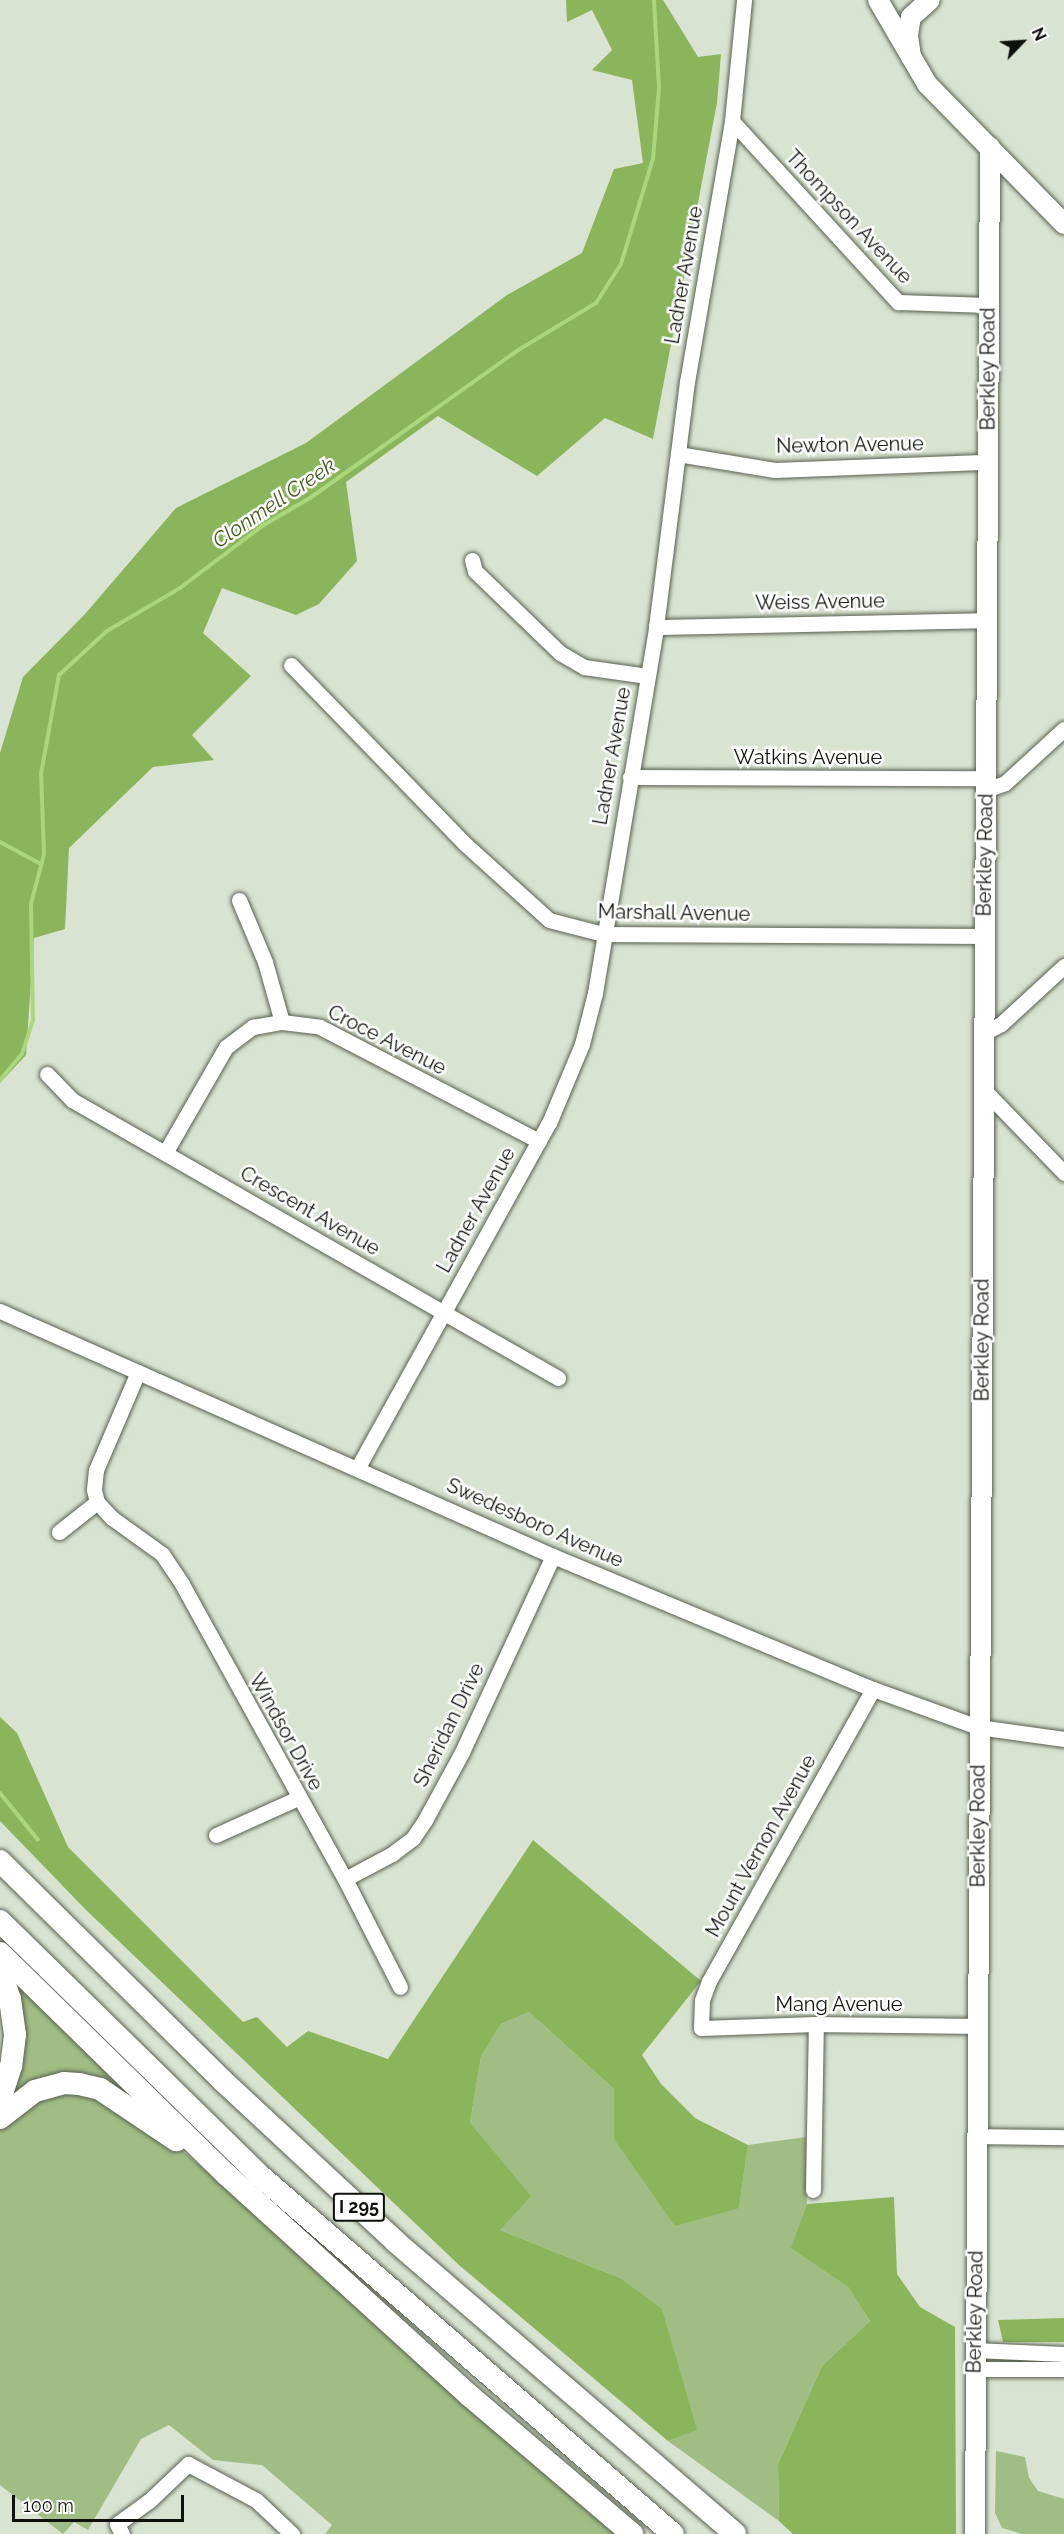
<!DOCTYPE html>
<style>
body{margin:0}
#map{position:relative;width:1064px;height:2534px;overflow:hidden;background:#d9e3d1;font-family:Raleway,sans-serif}
div>[style]{position:absolute}
.green>*{inset:0;background:#a0be84}
.forest>*{inset:0;background:#8ab55b}
.stream>*{height:4px;margin:-2px;padding:0 2px;transform-origin:2px;border-radius:2px;background:#aad77c}
.roads{filter:drop-shadow(0 0 2px #586050) drop-shadow(0 0 2px #586050)}
.minor>*{height:15px;margin:-7.5px;padding:0 7.5px;transform-origin:7.5px;border-radius:7.5px;background:#fff}
.major>*{height:20px;margin:-10px;padding:0 10px;transform-origin:10px;border-radius:10px;background:#fff}
.highway>*{height:22px;margin:-11px;padding:0 11px;transform-origin:11px;border-radius:11px;background:#fff}
span{translate:-50% -50%;white-space:nowrap;text-align:center;line-height:1.15;-webkit-text-stroke:5px #fff;paint-order:stroke}
.shield-label span{padding:2px 4px;background:#fff;border:2px solid;border-radius:4px;-webkit-text-stroke-width:0}
.shield-label{font-size:18px;color:#0e110b;font-weight:700}
.street-label{font-size:20px;color:#0e110b}
.water-label{font-size:21px;color:#405c1e;font-style:italic}
.north{position:absolute;left:992px;top:12px;width:60px;height:60px;-webkit-text-stroke:4px #fff;paint-order:stroke;rotate:65deg;font-size:16px;font-weight:700;line-height:24px;text-align:center;color:#0e110b}
.north::after{content:'';display:block;margin:auto;width:21px;height:27px;background:#0e110b;clip-path:polygon(50% 0,100% 100%,50% 72%,0 100%)}
.scale{position:absolute;left:12px;top:2495px;width:172px;height:27px;box-sizing:border-box;border:3px solid #0e110b;border-top:0;padding-left:8px;font-size:18px;line-height:21px;white-space:nowrap;color:#0e110b;-webkit-text-stroke:4px #fff;paint-order:stroke}
</style>
<div id="map">
<div class="green">
<div style="clip-path:polygon(17px 1986px,142px 2104px,61px 2074px,12px 2094px)"></div>
<div style="clip-path:polygon(529px 2012px,614px 2089px,614px 2139px,739px 2208px,748px 2145px,806px 2137px,807px 2204px,792px 2248px,848px 2287px,870px 2321px,822px 2366px,778px 2464px,779px 2521px,668px 2441px,696px 2430px,620px 2278px,500px 2230px,470px 2123px,481px 2057px,501px 2024px)"></div>
<div style="clip-path:polygon(74px 2091px,99px 2096px,161px 2134px,242px 2199px,624px 2534px,325px 2534px,332px 2525px,262px 2465px,213px 2460px,169px 2425px,141px 2439px,88px 2530px,74px 2522px,63px 2534px,0 2485px,0 2130px,29px 2100px)"></div>
<div style="clip-path:polygon(996px 2451px,1025px 2457px,1029px 2478px,1038px 2491px,1064px 2499px,1064px 2534px,1022px 2534px,1002px 2528px,995px 2513px)"></div>
</div>
<div class="forest">
<div style="clip-path:polygon(566px 0,663px 0,698px 57px,721px 54px,717px 103px,653px 439px,605px 418px,537px 476px,438px 416px,346px 482px,357px 561px,319px 604px,296px 615px,222px 588px,203px 633px,251px 676px,192px 735px,214px 760px,153px 767px,69px 848px,65px 929px,34px 938px,26px 1055px,0 1083px,0 753px,23px 677px,85px 614px,176px 508px,306px 443px,507px 295px,582px 253px,614px 169px,643px 163px,632px 80px,592px 70px,612px 50px,592px 10px,567px 22px)"></div>
<div style="clip-path:polygon(0 1717px,17px 1733px,68px 1847px,243px 2022px,257px 2017px,287px 2047px,308px 2031px,388px 2059px,533px 1840px,701px 1981px,642px 2055px,661px 2084px,695px 2118px,748px 2145px,739px 2208px,675px 2226px,614px 2139px,614px 2089px,529px 2012px,501px 2024px,481px 2057px,470px 2123px,531px 2196px,500px 2230px,620px 2278px,662px 2309px,697px 2430px,668px 2441px,459px 2265px,86px 1910px,0 1821px)"></div>
<div style="clip-path:polygon(894px 2197px,897px 2274px,920px 2307px,955px 2327px,956px 2534px,793px 2534px,779px 2521px,778px 2464px,822px 2366px,870px 2321px,848px 2287px,791px 2248px,807px 2204px)"></div>
<div style="clip-path:polygon(1064px 2318px,1064px 2342px,1003px 2342px,998px 2320px)"></div>
</div>
<div class="stream">
<div style="left:0;top:842px;width:47px;rotate:28.2deg"></div>
<div style="left:0;top:1080px;width:34px;rotate:-50deg"></div>
<div style="left:22px;top:1054px;width:35px;rotate:-72deg"></div>
<div style="left:33px;top:1021px;width:117px;rotate:-91deg"></div>
<div style="left:31px;top:904px;width:52px;rotate:-75.4deg"></div>
<div style="left:44px;top:854px;width:80px;rotate:-92.1deg"></div>
<div style="left:41px;top:774px;width:101px;rotate:-79.7deg"></div>
<div style="left:59px;top:675px;width:65px;rotate:-42.5deg"></div>
<div style="left:107px;top:631px;width:85px;rotate:-30.5deg"></div>
<div style="left:180px;top:588px;width:103px;rotate:-37.1deg"></div>
<div style="left:262px;top:526px;width:56px;rotate:-30.3deg"></div>
<div style="left:310px;top:498px;width:257px;rotate:-35.4deg"></div>
<div style="left:520px;top:349px;width:89px;rotate:-31.2deg"></div>
<div style="left:596px;top:303px;width:46px;rotate:-57.3deg"></div>
<div style="left:621px;top:264px;width:110px;rotate:-73.1deg"></div>
<div style="left:653px;top:159px;width:72px;rotate:-85.2deg"></div>
<div style="left:659px;top:87px;width:87px;rotate:-93.3deg"></div>
<div style="left:0;top:1793px;width:60px;rotate:51deg"></div>
</div>
<div class="roads">
<div class="minor">
<div style="left:732px;top:121px;width:246px;rotate:47.5deg"></div>
<div style="left:898px;top:302px;width:90px;rotate:1.9deg"></div>
<div style="left:678px;top:454px;width:98px;rotate:9.4deg"></div>
<div style="left:775px;top:470px;width:213px;rotate:-2.2deg"></div>
<div style="left:472px;top:560px;width:11px;rotate:75deg"></div>
<div style="left:475px;top:571px;width:118px;rotate:44deg"></div>
<div style="left:560px;top:653px;width:28px;rotate:30deg"></div>
<div style="left:584px;top:667px;width:64px;rotate:8.1deg"></div>
<div style="left:656px;top:627px;width:330px;rotate:-1.2deg"></div>
<div style="left:291px;top:665px;width:250px;rotate:45.8deg"></div>
<div style="left:465px;top:844px;width:113px;rotate:42.1deg"></div>
<div style="left:549px;top:920px;width:56px;rotate:14.5deg"></div>
<div style="left:603px;top:934px;width:380px;rotate:0.3deg"></div>
<div style="left:630px;top:777px;width:356px;rotate:0.2deg"></div>
<div style="left:986px;top:790px;width:20px;rotate:-20deg"></div>
<div style="left:1005px;top:783px;width:80px;rotate:-42.5deg"></div>
<div style="left:239px;top:900px;width:67px;rotate:67.2deg"></div>
<div style="left:265px;top:962px;width:62px;rotate:74.2deg"></div>
<div style="left:984px;top:1033px;width:19px;rotate:-28deg"></div>
<div style="left:1001px;top:1024px;width:86px;rotate:-42.6deg"></div>
<div style="left:47px;top:1074px;width:36px;rotate:46deg"></div>
<div style="left:72px;top:1100px;width:560px;rotate:29.77deg"></div>
<div style="left:983px;top:1089px;width:117px;rotate:46deg"></div>
<div style="left:165px;top:1153px;width:122px;rotate:-60.1deg"></div>
<div style="left:226px;top:1047px;width:34px;rotate:-37deg"></div>
<div style="left:253px;top:1027px;width:29px;rotate:-10deg"></div>
<div style="left:282px;top:1022px;width:38px;rotate:7deg"></div>
<div style="left:320px;top:1027px;width:247px;rotate:27.5deg"></div>
<div style="left:0;top:1311px;width:605px;rotate:23.9deg"></div>
<div style="left:553px;top:1556px;width:347px;rotate:22.6deg"></div>
<div style="left:873px;top:1689px;width:112px;rotate:19.9deg"></div>
<div style="left:978px;top:1727px;width:87px;rotate:7.9deg"></div>
<div style="left:138px;top:1372px;width:107px;rotate:113.2deg"></div>
<div style="left:96px;top:1470px;width:20px;rotate:96deg"></div>
<div style="left:94px;top:1490px;width:12px;rotate:76deg"></div>
<div style="left:97px;top:1502px;width:22px;rotate:47deg"></div>
<div style="left:112px;top:1518px;width:62px;rotate:35.8deg"></div>
<div style="left:162px;top:1554px;width:36px;rotate:56deg"></div>
<div style="left:182px;top:1584px;width:337px;rotate:61.1deg"></div>
<div style="left:345px;top:1879px;width:121px;rotate:63deg"></div>
<div style="left:358px;top:1467px;width:393px;rotate:-61deg"></div>
<div style="left:549px;top:1123px;width:86px;rotate:-67.3deg"></div>
<div style="left:582px;top:1044px;width:53px;rotate:-75.7deg"></div>
<div style="left:595px;top:993px;width:371px;rotate:-80.5deg"></div>
<div style="left:656px;top:627px;width:247px;rotate:-82.8deg"></div>
<div style="left:687px;top:382px;width:265px;rotate:-80.2deg"></div>
<div style="left:732px;top:121px;width:122px;rotate:-84.3deg"></div>
<div style="left:59px;top:1532px;width:48px;rotate:-38.3deg"></div>
<div style="left:873px;top:1689px;width:335px;rotate:119.3deg"></div>
<div style="left:709px;top:1981px;width:20px;rotate:110deg"></div>
<div style="left:702px;top:2000px;width:28px;rotate:92deg"></div>
<div style="left:701px;top:2028px;width:115px;rotate:-2deg"></div>
<div style="left:816px;top:2024px;width:161px;rotate:0.7deg"></div>
<div style="left:216px;top:1835px;width:90px;rotate:-24.3deg"></div>
<div style="left:345px;top:1879px;width:53px;rotate:-28deg"></div>
<div style="left:392px;top:1854px;width:26px;rotate:-37deg"></div>
<div style="left:413px;top:1838px;width:22px;rotate:-56deg"></div>
<div style="left:425px;top:1820px;width:77px;rotate:-61.4deg"></div>
<div style="left:462px;top:1752px;width:216px;rotate:-65.1deg"></div>
<div style="left:976px;top:2136px;width:88px;rotate:0.7deg"></div>
<div style="left:813px;top:2190px;width:166px;rotate:-89deg"></div>
<div style="left:974px;top:2350px;width:90px;rotate:2.5deg"></div>
<div style="left:974px;top:2369px;width:90px"></div>
<div style="left:122px;top:2534px;width:11px;rotate:-117deg"></div>
<div style="left:117px;top:2524px;width:39px;rotate:-36deg"></div>
<div style="left:149px;top:2501px;width:54px;rotate:-43.5deg"></div>
<div style="left:188px;top:2464px;width:77px;rotate:27.9deg"></div>
<div style="left:256px;top:2500px;width:50px;rotate:43.4deg"></div>
</div>
<div class="major">
<div style="left:878px;top:0;width:97px;rotate:59.7deg"></div>
<div style="left:927px;top:84px;width:196px;rotate:45.6deg"></div>
<div style="left:911px;top:57px;width:22px;rotate:-98deg"></div>
<div style="left:908px;top:35px;width:18px;rotate:-81deg"></div>
<div style="left:911px;top:17px;width:25px;rotate:-42deg"></div>
<div style="left:975px;top:2534px;width:2387px;rotate:-89.64deg"></div>
</div>
<div class="highway">
<div style="left:0;top:1861px;width:313px;rotate:44.6deg"></div>
<div style="left:223px;top:2081px;width:236px;rotate:42.9deg"></div>
<div style="left:396px;top:2242px;width:447px;rotate:40.7deg"></div>
<div style="left:0;top:1921px;width:361px;rotate:44.4deg"></div>
<div style="left:258px;top:2174px;width:549px;rotate:40.94deg"></div>
<div style="left:0;top:1953px;width:318px;rotate:44.4deg"></div>
<div style="left:227px;top:2175px;width:328px;rotate:42.3deg"></div>
<div style="left:470px;top:2396px;width:213px;rotate:40.4deg"></div>
<div style="left:0;top:1970px;width:31px;rotate:71deg"></div>
<div style="left:10px;top:1999px;width:36px;rotate:82deg"></div>
<div style="left:15px;top:2035px;width:31px;rotate:97deg"></div>
<div style="left:11px;top:2066px;width:36px;rotate:108deg"></div>
<div style="left:0;top:2118px;width:44px;rotate:-37.6deg"></div>
<div style="left:35px;top:2091px;width:30px;rotate:-15deg"></div>
<div style="left:64px;top:2083px;width:15px;rotate:4deg"></div>
<div style="left:79px;top:2084px;width:22px;rotate:13deg"></div>
<div style="left:100px;top:2089px;width:92px;rotate:33.9deg"></div>
</div>
</div>
<div class="shield-label">
<span style="left:359px;top:2207px">I 295</span>
</div>
<div class="street-label">
<span style="left:849px;top:217px;rotate:47deg">Thompson Avenue</span>
<span style="left:684px;top:275px;rotate:-80deg">Ladner Avenue</span>
<span style="left:988px;top:369px;rotate:-90deg">Berkley Road</span>
<span style="left:850px;top:445px;rotate:-1deg">Newton Avenue</span>
<span style="left:820px;top:602px;rotate:-1deg">Weiss Avenue</span>
<span style="left:612px;top:756px;rotate:-80deg">Ladner Avenue</span>
<span style="left:808px;top:757px">Watkins Avenue</span>
<span style="left:985px;top:855px;rotate:-89deg">Berkley Road</span>
<span style="left:674px;top:913px;rotate:1deg">Marshall Avenue</span>
<span style="left:387px;top:1040px;rotate:27deg">Croce Avenue</span>
<span style="left:476px;top:1210px;rotate:-61deg">Ladner Avenue</span>
<span style="left:310px;top:1211px;rotate:30deg">Crescent Avenue</span>
<span style="left:982px;top:1340px;rotate:-90deg">Berkley Road</span>
<span style="left:535px;top:1523px;rotate:24deg">Swedesboro Avenue</span>
<span style="left:449px;top:1725px;rotate:-64deg">Sheridan Drive</span>
<span style="left:286px;top:1732px;rotate:61deg">Windsor Drive</span>
<span style="left:978px;top:1826px;rotate:-90deg">Berkley Road</span>
<span style="left:761px;top:1846px;rotate:-61deg">Mount Vernon Avenue</span>
<span style="left:839px;top:2004px">Mang Avenue</span>
<span style="left:975px;top:2312px;rotate:-89deg">Berkley Road</span>
</div>
<div class="water-label">
<span style="left:274px;top:503px;rotate:-34deg">Clonmell Creek</span>
</div>
<div class="north">N</div>
<div class="scale">100 m</div>
</div>
